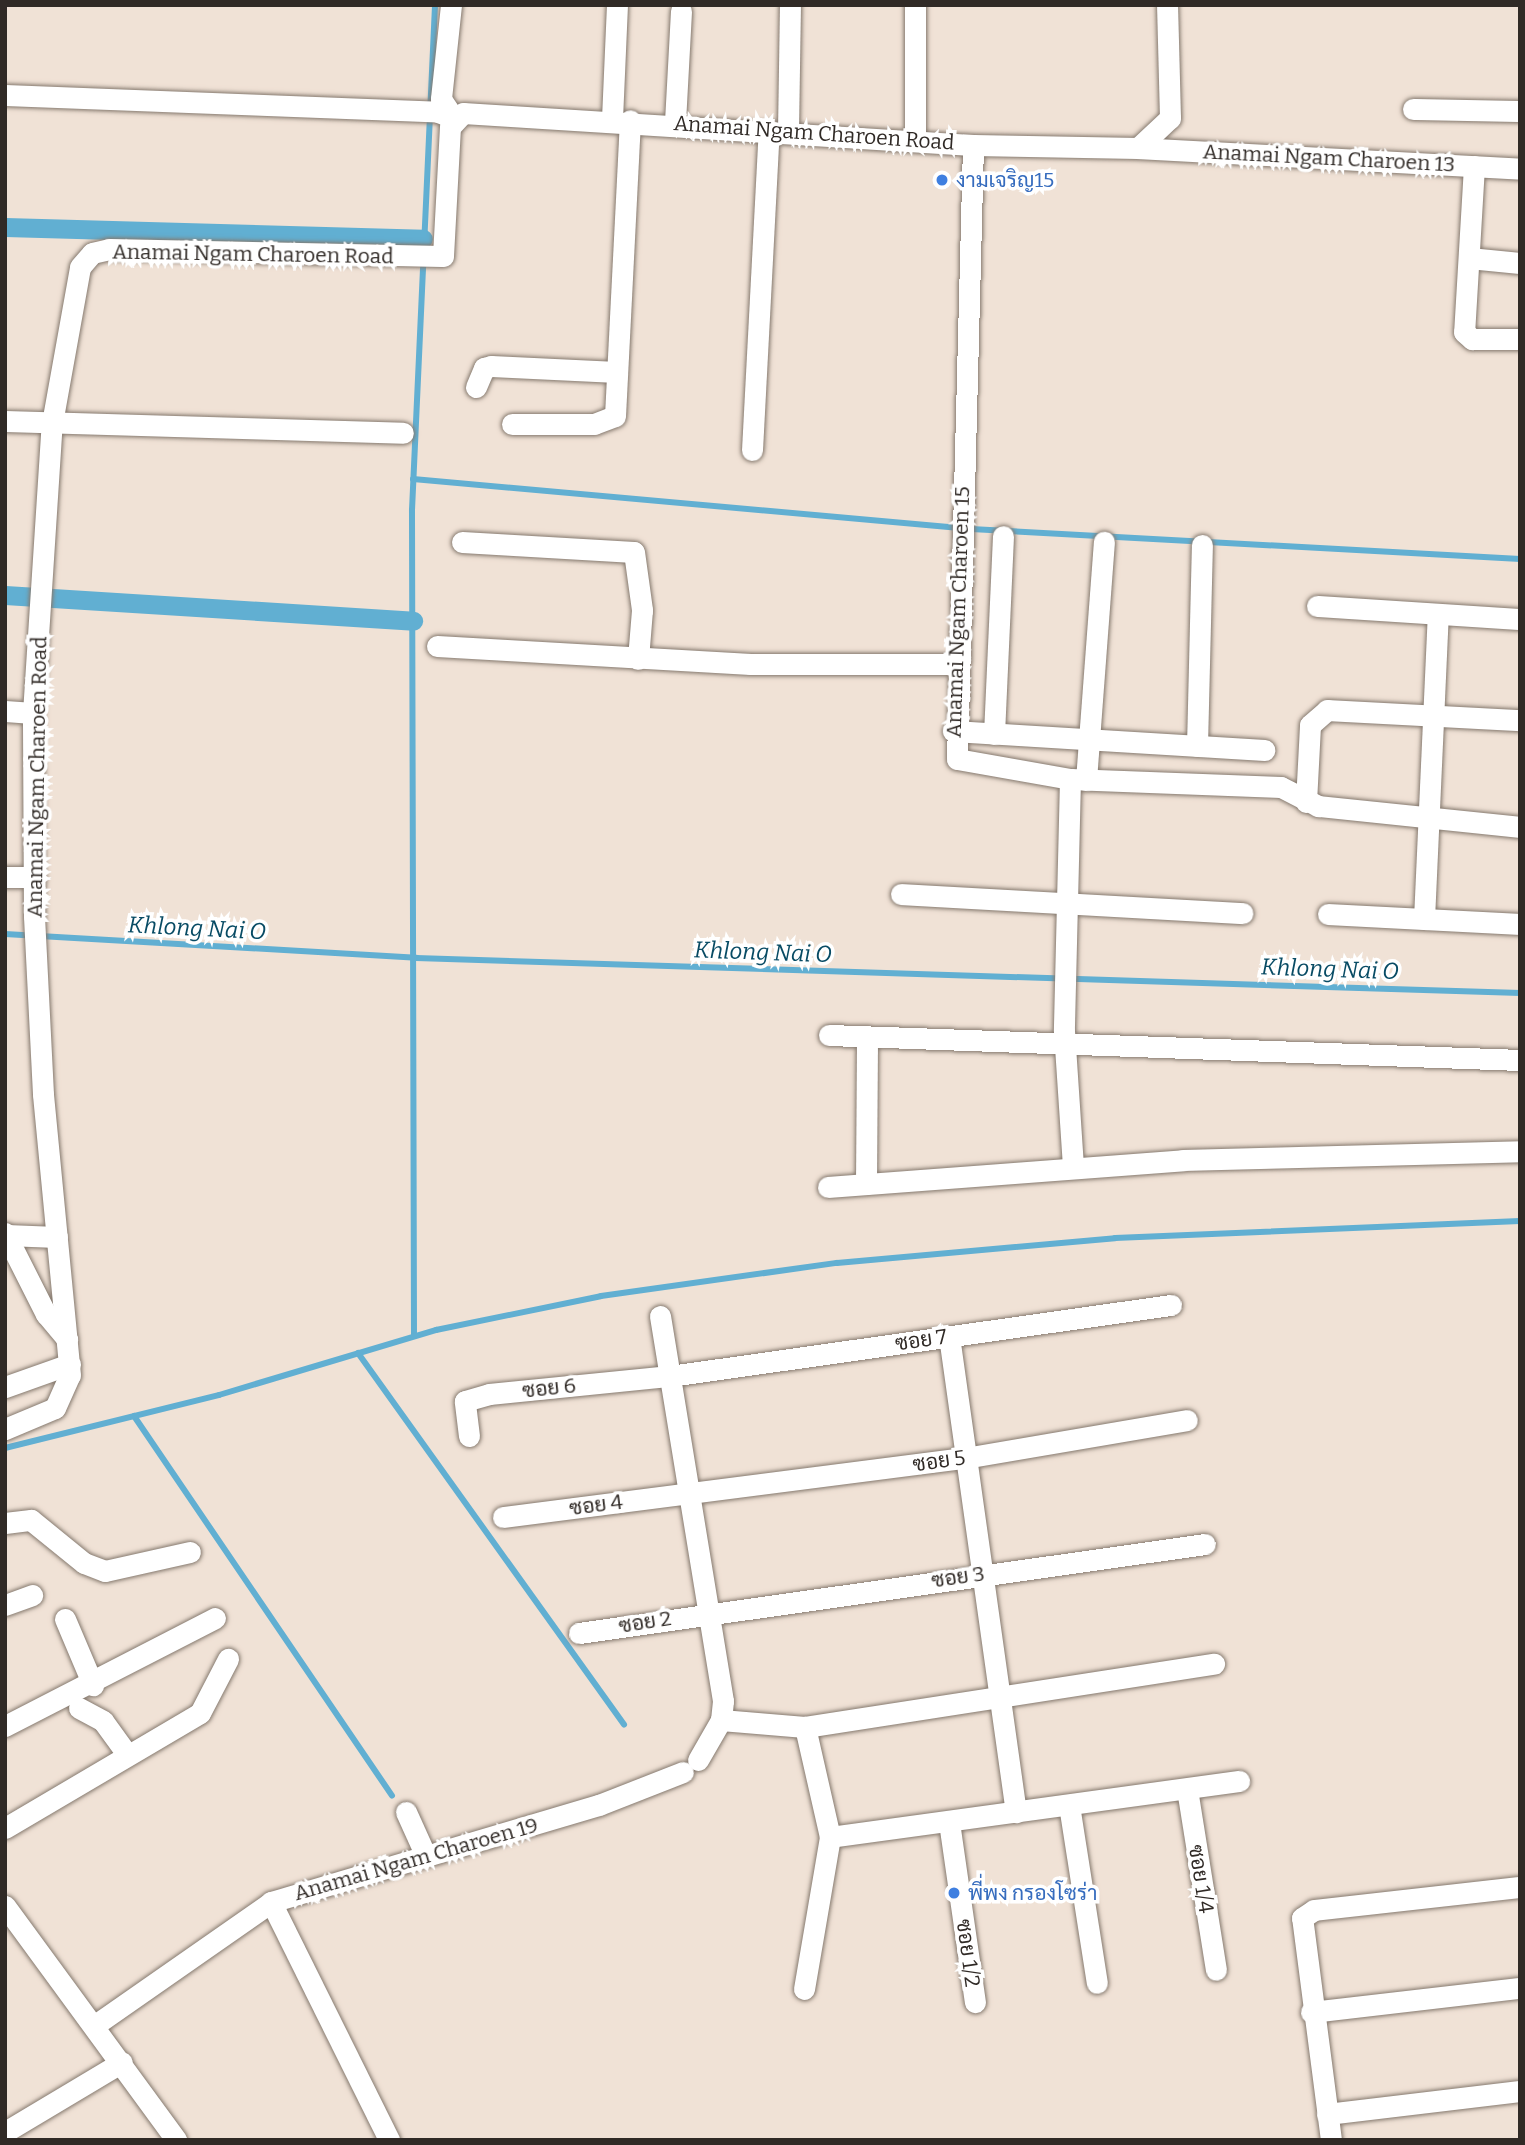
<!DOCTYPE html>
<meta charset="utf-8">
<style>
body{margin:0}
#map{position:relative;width:1525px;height:2145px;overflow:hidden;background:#f0e2d6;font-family:Bitter,Sarabun,serif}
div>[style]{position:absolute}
.stream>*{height:6px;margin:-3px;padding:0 3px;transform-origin:3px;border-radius:3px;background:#61afd2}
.canal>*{height:19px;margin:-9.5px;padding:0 9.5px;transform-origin:9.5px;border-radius:9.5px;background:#61afd2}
.roads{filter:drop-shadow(0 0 2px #85796e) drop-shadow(0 0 2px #85796e)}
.minor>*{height:21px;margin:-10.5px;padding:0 10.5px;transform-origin:10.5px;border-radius:10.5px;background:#fff}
.dots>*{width:19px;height:19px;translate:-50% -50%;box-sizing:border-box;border:4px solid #fff;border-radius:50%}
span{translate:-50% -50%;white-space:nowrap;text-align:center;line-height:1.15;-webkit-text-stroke:7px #fff;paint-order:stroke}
.street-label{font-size:21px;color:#302a26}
.shop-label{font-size:21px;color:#366cbe}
.left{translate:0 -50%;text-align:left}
.water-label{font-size:23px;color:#084b64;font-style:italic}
.frame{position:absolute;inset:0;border:7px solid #302a26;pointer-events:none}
</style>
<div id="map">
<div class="stream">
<div style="left:413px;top:479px;width:560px;rotate:5.12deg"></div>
<div style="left:971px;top:529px;width:550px;rotate:3.13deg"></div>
<div style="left:5px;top:934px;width:412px;rotate:3.3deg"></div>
<div style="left:416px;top:958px;width:1105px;rotate:1.82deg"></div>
<div style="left:414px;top:1336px;width:826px;rotate:-90.14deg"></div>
<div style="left:412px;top:510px;width:506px;rotate:-87.39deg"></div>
<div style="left:358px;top:1353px;width:457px;rotate:54.4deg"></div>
<div style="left:134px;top:1416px;width:459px;rotate:55.8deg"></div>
<div style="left:5px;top:1448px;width:220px;rotate:-13.9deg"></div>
<div style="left:219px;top:1395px;width:227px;rotate:-16.7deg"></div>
<div style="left:436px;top:1330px;width:168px;rotate:-11.6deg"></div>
<div style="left:601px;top:1296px;width:238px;rotate:-8deg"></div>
<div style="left:837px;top:1263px;width:279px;rotate:-5.1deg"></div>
<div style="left:1115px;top:1238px;width:405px;rotate:-2.4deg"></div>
</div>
<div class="canal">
<div style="left:5px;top:227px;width:418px;rotate:1.6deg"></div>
<div style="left:5px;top:595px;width:409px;rotate:3.6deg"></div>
</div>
<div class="roads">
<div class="minor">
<div style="left:451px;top:5px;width:95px;rotate:96.1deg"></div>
<div style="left:441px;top:99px;width:23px;rotate:56deg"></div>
<div style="left:5px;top:95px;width:433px;rotate:2.2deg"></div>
<div style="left:438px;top:112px;width:17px;rotate:21deg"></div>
<div style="left:1413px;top:109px;width:107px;rotate:1.1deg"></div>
<div style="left:612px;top:119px;width:114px;rotate:-87.5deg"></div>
<div style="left:675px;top:122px;width:111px;rotate:-86.9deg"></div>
<div style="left:788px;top:131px;width:126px;rotate:-89.1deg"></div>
<div style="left:915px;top:141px;width:136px;rotate:-90deg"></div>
<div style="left:973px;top:145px;width:614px;rotate:91.49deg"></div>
<div style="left:957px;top:759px;width:115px;rotate:10deg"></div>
<div style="left:1070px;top:779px;width:211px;rotate:2.2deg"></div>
<div style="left:1281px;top:787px;width:42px;rotate:27.2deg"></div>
<div style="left:1318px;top:806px;width:203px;rotate:5.9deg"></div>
<div style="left:1138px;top:148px;width:383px;rotate:3.1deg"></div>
<div style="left:1474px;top:166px;width:166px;rotate:93.4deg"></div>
<div style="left:1464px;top:332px;width:11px;rotate:41deg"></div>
<div style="left:1472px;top:339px;width:48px"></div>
<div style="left:1469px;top:258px;width:51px;rotate:5.6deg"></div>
<div style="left:476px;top:387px;width:21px;rotate:-67deg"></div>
<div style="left:484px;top:368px;width:7px;rotate:-16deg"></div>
<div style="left:491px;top:366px;width:126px;rotate:2.7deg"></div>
<div style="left:5px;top:421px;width:398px;rotate:1.7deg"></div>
<div style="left:512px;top:424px;width:82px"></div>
<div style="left:594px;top:424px;width:22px;rotate:-21deg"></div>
<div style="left:615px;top:416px;width:296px;rotate:-87.1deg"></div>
<div style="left:752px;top:450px;width:320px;rotate:-87deg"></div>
<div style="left:462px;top:542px;width:172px;rotate:3.3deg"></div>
<div style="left:634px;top:552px;width:59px;rotate:82.1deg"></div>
<div style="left:642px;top:610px;width:49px;rotate:94.7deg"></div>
<div style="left:1317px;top:606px;width:203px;rotate:3.7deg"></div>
<div style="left:437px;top:646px;width:314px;rotate:3.3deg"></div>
<div style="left:750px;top:664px;width:205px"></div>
<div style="left:5px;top:711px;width:28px;rotate:4deg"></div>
<div style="left:953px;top:731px;width:312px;rotate:3.5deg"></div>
<div style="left:994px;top:734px;width:198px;rotate:-87.4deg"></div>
<div style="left:1197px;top:746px;width:201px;rotate:-88.6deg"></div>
<div style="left:1070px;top:779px;width:252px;rotate:91.4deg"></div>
<div style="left:1064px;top:1031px;width:136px;rotate:86.2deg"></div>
<div style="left:1086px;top:780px;width:239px;rotate:-85.7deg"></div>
<div style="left:1306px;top:802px;width:77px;rotate:-87deg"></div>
<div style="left:1310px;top:725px;width:23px;rotate:-41deg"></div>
<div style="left:1327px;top:710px;width:193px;rotate:3deg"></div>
<div style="left:5px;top:877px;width:30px"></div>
<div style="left:901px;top:894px;width:342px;rotate:3.2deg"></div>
<div style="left:1328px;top:914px;width:192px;rotate:3deg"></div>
<div style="left:1424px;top:919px;width:304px;rotate:-87.4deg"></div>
<div style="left:829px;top:1035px;width:691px;rotate:2.07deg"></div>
<div style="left:866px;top:1184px;width:147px;rotate:-89.6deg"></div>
<div style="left:828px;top:1187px;width:356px;rotate:-4.3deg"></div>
<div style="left:1183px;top:1160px;width:337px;rotate:-1.5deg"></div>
<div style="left:5px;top:1233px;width:91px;rotate:63.2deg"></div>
<div style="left:46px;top:1314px;width:33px;rotate:50deg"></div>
<div style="left:6px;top:1235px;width:51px;rotate:2.2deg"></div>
<div style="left:660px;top:1316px;width:390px;rotate:80.7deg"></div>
<div style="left:723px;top:1701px;width:19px;rotate:96deg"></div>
<div style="left:721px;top:1720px;width:46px;rotate:119.9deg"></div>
<div style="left:949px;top:1336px;width:481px;rotate:82deg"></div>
<div style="left:5px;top:1387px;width:69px;rotate:-19.5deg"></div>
<div style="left:5px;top:1429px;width:54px;rotate:-22.8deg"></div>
<div style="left:55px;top:1408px;width:36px;rotate:-66deg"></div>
<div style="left:70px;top:1375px;width:282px;rotate:-95.5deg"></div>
<div style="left:43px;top:1094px;width:178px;rotate:-92.9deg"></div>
<div style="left:34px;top:916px;width:203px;rotate:-90.3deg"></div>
<div style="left:33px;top:713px;width:291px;rotate:-86.3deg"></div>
<div style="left:52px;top:423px;width:158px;rotate:-79.8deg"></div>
<div style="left:80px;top:267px;width:18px;rotate:-49deg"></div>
<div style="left:92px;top:253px;width:17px;rotate:-13deg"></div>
<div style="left:109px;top:249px;width:334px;rotate:1.2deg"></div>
<div style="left:443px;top:256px;width:129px;rotate:-86.9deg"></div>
<div style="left:450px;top:127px;width:19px;rotate:-47deg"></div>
<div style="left:463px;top:113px;width:511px;rotate:3.59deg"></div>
<div style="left:973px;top:145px;width:165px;rotate:1deg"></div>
<div style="left:1138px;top:148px;width:44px;rotate:-43.2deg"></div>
<div style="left:1170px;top:118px;width:113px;rotate:-91.5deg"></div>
<div style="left:469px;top:1436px;width:35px;rotate:-97deg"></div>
<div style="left:465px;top:1401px;width:25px;rotate:-16deg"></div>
<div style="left:489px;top:1394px;width:182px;rotate:-5.7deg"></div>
<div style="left:670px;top:1376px;width:506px;rotate:-8.07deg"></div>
<div style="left:503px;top:1517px;width:466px;rotate:-7.3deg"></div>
<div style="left:965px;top:1458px;width:225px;rotate:-9.7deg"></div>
<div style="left:5px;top:1523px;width:26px;rotate:-7deg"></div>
<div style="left:31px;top:1520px;width:68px;rotate:39.1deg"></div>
<div style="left:84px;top:1563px;width:22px;rotate:21deg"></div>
<div style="left:105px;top:1571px;width:87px;rotate:-12.6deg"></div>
<div style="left:5px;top:1605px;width:29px;rotate:-20deg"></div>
<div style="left:65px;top:1619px;width:72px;rotate:67deg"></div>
<div style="left:579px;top:1633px;width:632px;rotate:-8.09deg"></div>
<div style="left:79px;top:1708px;width:27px;rotate:28deg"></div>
<div style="left:103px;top:1721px;width:39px;rotate:54deg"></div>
<div style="left:721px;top:1720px;width:84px;rotate:4.8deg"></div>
<div style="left:805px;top:1727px;width:414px;rotate:-8.8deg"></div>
<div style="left:5px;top:1726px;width:236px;rotate:-27.2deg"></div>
<div style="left:1187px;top:1789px;width:183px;rotate:80.9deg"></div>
<div style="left:1069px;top:1805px;width:180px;rotate:81.1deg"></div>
<div style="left:406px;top:1812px;width:46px;rotate:65.7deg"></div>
<div style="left:949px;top:1822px;width:182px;rotate:81.8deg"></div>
<div style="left:5px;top:1828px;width:226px;rotate:-30.5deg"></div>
<div style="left:200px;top:1713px;width:61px;rotate:-62.6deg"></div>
<div style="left:830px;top:1837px;width:413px;rotate:-7.8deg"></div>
<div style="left:271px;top:1902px;width:266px;rotate:63.6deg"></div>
<div style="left:5px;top:1906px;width:290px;rotate:53.8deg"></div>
<div style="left:804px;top:1989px;width:154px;rotate:-80.3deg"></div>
<div style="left:830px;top:1837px;width:113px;rotate:-102.8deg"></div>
<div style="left:1311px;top:2012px;width:210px;rotate:-6.6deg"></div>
<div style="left:95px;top:2025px;width:215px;rotate:-34.9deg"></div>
<div style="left:271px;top:1902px;width:342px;rotate:-16.5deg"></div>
<div style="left:599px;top:1805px;width:90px;rotate:-21.4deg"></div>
<div style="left:1327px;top:2114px;width:194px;rotate:-6.8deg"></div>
<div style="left:5px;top:2132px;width:136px;rotate:-30.9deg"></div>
<div style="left:1331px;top:2140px;width:224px;rotate:-97.4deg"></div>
<div style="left:1302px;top:1918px;width:14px;rotate:-34deg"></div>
<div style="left:1314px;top:1910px;width:207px;rotate:-6.4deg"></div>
</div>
</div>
<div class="dots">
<div style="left:942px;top:180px;background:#3f7fe0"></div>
<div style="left:954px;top:1893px;background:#3f7fe0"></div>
</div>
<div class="street-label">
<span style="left:814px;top:133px;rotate:4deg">Anamai Ngam Charoen Road</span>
<span style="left:1329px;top:158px;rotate:3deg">Anamai Ngam Charoen 13</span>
<span style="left:253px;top:254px;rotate:1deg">Anamai Ngam Charoen Road</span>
<span style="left:958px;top:612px;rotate:-88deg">Anamai Ngam Charoen 15</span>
<span style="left:37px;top:777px;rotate:-89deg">Anamai Ngam Charoen Road</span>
<span style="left:921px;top:1340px;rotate:-8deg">ซอย 7</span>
<span style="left:549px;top:1388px;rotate:-6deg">ซอย 6</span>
<span style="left:939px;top:1461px;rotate:-8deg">ซอย 5</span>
<span style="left:596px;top:1505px;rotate:-7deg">ซอย 4</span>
<span style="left:958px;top:1577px;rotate:-8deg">ซอย 3</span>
<span style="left:645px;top:1622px;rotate:-9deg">ซอย 2</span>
<span style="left:416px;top:1859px;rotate:-16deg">Anamai Ngam Charoen 19</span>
<span style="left:1201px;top:1879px;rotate:81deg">ซอย 1/4</span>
<span style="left:968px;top:1953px;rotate:82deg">ซอย 1/2</span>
</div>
<div class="shop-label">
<span class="left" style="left:956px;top:180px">งามเจริญ15</span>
<span class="left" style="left:968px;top:1893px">พี่พง กรองโซร่า</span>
</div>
<div class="water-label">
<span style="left:197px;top:928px;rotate:3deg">Khlong Nai O</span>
<span style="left:763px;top:952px;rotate:2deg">Khlong Nai O</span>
<span style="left:1330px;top:969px;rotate:2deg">Khlong Nai O</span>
</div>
<div class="frame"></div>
</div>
